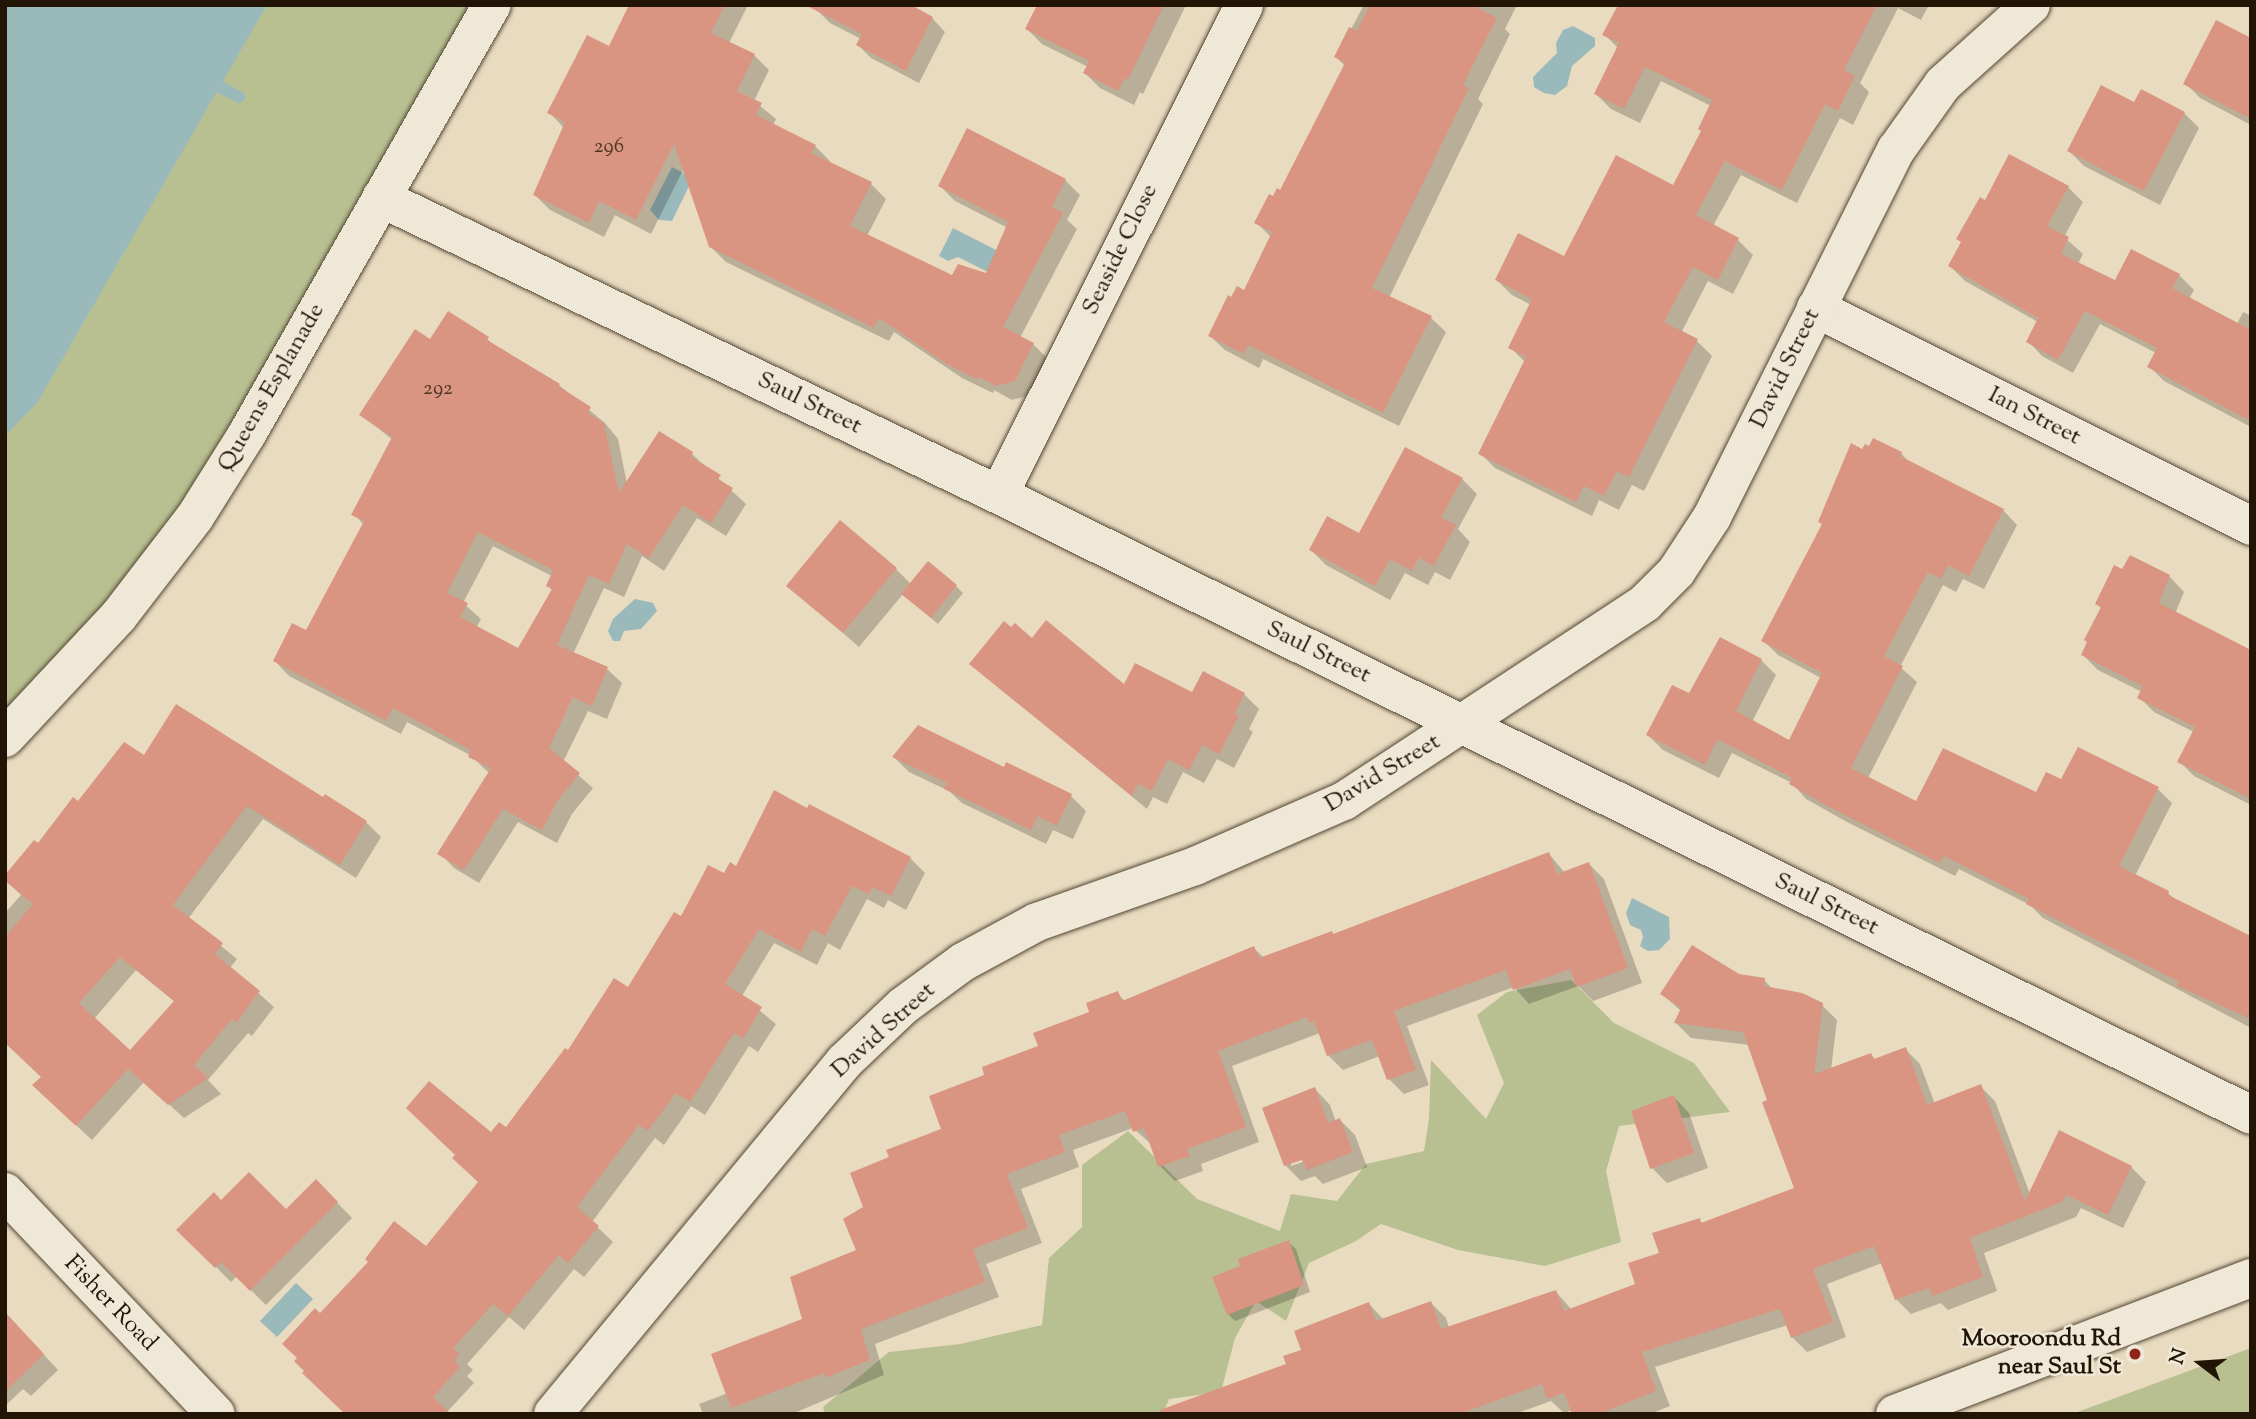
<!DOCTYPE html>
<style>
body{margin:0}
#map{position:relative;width:2256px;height:1419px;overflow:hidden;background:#e8dbc0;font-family:"Sorts Mill Goudy",serif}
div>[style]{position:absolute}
.green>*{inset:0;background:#b8c091}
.water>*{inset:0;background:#9ab9bb}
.shadow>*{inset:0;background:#0003}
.stream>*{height:12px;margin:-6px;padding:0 6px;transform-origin:6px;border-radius:6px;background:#9ab9bb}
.building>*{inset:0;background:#d99582}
.roads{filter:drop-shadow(0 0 2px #544634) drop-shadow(0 0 2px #544634)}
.minor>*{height:38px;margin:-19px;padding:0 19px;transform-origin:19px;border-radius:19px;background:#f0e8d6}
.dots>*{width:19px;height:19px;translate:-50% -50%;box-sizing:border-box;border:4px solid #f0e8d6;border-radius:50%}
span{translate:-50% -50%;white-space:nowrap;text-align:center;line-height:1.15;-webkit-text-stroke:5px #f0e8d6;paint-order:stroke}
.number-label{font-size:21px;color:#503525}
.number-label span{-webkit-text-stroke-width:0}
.street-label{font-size:24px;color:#221506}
.poi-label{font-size:24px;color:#221506;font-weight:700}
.right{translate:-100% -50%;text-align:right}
.frame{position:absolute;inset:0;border:7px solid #221506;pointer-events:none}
.north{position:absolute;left:2165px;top:1328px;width:70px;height:70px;-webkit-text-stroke:5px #f0e8d6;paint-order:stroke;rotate:287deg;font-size:19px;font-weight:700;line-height:28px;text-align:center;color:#221506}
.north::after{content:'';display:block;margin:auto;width:24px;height:32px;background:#221506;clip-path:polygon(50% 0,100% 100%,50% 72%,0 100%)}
</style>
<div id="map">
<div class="green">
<div style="clip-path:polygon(5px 5px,492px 5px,247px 434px,5px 738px)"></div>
<div style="clip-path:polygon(1571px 980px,1614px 1023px,1694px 1063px,1730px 1112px,1619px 1126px,1606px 1171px,1621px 1242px,1545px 1266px,1458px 1250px,1381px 1224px,1356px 1241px,1309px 1263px,1286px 1321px,1256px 1301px,1235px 1338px,1221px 1392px,1169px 1399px,1163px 1414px,825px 1414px,823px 1407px,889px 1352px,960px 1344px,1042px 1325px,1049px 1258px,1082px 1227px,1082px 1165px,1128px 1131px,1197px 1199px,1280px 1231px,1291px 1194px,1337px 1201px,1366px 1164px,1424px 1151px,1429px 1119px,1431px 1060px,1486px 1119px,1504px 1083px,1477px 1015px,1507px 992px)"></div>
<div style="clip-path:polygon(2251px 1348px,2251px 1414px,2072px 1414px)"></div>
</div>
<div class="water">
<div style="clip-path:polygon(5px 5px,267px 5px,37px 403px,5px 436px)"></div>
<div style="clip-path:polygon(1573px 26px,1595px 38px,1595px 46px,1572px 66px,1567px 86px,1555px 95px,1544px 93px,1534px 87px,1533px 77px,1557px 53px,1556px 43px,1563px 30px)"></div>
<div style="clip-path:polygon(672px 167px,693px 178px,672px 221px,659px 220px,650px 210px)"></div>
<div style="clip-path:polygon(953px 228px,1000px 252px,990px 273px,958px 257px,948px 261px,939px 256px)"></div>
<div style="clip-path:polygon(635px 599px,653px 603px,657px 611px,641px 629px,624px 631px,620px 641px,613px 641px,608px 631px,613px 619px)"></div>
<div style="clip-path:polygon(1632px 898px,1669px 917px,1670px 939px,1659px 950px,1648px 951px,1640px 946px,1643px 937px,1641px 930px,1630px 925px,1626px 913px)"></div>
<div style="clip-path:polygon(296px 1283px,313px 1299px,277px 1337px,260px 1321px)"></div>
</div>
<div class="shadow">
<div style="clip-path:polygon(631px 5px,748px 5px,729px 43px,754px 55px,769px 70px,754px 101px,776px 119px,773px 125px,815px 146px,830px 161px,828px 163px,871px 184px,886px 199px,867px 236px,953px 277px,987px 275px,1008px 228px,955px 201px,940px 186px,1065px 180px,1080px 195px,1067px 220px,1077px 229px,1020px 338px,1033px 344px,1048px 359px,1030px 395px,1012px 400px,994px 390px,993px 393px,962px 378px,894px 332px,889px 341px,726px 262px,710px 246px,684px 168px,651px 234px,615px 215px,604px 237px,550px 210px,535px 195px,564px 128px,550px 113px,610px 48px)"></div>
<div style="clip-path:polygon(1039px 5px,1186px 5px,1143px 94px,1140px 92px,1134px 105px,1100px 88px,1085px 73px,1088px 67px,1042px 44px,1027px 29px)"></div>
<div style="clip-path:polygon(1364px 5px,1517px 5px,1505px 29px,1510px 34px,1478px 99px,1483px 104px,1389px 298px,1431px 318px,1446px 332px,1399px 426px,1263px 359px,1259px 368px,1225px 350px,1210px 336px,1232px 300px,1245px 292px,1271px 237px,1257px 223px,1280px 192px,1346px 67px,1336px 57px)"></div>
<div style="clip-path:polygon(1731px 5px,1929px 5px,1921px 20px,1898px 8px,1860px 83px,1869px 92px,1853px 125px,1840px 118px,1797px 203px,1741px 175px,1713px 226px,1738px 240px,1753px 255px,1733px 294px,1708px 281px,1681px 333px,1697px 341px,1712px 356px,1644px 491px,1632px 485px,1619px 510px,1599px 500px,1592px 516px,1495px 468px,1480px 453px,1525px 362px,1510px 347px,1531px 305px,1512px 295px,1497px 280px,1565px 259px,1674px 187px,1703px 132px,1711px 106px,1661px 81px,1640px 123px,1611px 109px,1596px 94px,1619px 49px,1604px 34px)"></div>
<div style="clip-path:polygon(817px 10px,932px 18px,945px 32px,919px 83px,871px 58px,858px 45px,861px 39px,830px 23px)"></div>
<div style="clip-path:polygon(2251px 40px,2251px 125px,2200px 98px,2185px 83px)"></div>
<div style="clip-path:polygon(2135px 104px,2184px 113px,2199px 128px,2160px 205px,2084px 166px,2069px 151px)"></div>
<div style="clip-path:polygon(2068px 187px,2083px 202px,2064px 237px,2083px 254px,2078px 264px,2116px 282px,2179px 275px,2194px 290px,2189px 299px,2237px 324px,2243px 312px,2251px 316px,2251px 427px,2164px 381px,2149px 366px,2156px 353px,2100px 324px,2073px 373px,2042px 356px,2028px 341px,2038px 322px,1965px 281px,1950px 266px,1986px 202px)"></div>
<div style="clip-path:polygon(evenodd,487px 339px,497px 348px,559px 385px,605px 423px,618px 439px,627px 484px,692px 454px,746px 504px,726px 536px,697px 518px,664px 571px,642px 556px,624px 597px,604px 588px,573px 654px,607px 669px,622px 683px,607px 719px,588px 711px,563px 762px,593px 788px,572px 814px,557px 843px,518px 822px,479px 883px,454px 868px,440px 853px,490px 774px,470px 755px,407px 722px,401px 734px,289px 676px,275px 661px,307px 632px,364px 525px,354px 514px,393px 440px,361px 415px,431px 341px,487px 339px,493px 546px,552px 576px,548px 586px,553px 591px,518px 650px,476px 628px,481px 619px,463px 603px,493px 546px)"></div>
<div style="clip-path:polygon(1863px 452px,1901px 453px,1910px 463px,2003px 510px,2017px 525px,1984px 589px,1963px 579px,1956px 592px,1943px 585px,1900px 667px,1917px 682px,1868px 778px,1917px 803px,2037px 794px,2061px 782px,2157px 788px,2172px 803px,2135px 876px,2168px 893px,2177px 901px,2251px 937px,2251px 1028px,2043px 918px,2030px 905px,1959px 869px,1955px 876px,1847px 822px,1806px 799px,1792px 783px,1732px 753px,1719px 778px,1663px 750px,1648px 735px,1690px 696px,1761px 660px,1776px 675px,1752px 722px,1790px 742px,1821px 678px,1778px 655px,1763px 640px)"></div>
<div style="clip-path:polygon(1462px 479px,1477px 494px,1458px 529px,1470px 542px,1450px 580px,1435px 572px,1428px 585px,1405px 573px,1390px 600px,1326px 565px,1311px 550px,1360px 535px)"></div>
<div style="clip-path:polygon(896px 569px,911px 584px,956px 586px,963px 593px,938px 624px,903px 594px,859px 647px,789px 586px)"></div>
<div style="clip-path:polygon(2123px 572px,2169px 576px,2184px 592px,2175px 614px,2251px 651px,2251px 805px,2194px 776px,2179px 761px,2194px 732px,2154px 712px,2139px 697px,2142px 692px,2098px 670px,2083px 655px,2102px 609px,2097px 604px)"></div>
<div style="clip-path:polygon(1032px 640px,1125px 687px,1193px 694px,1204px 673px,1244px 694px,1259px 709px,1249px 729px,1253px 732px,1234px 768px,1217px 759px,1204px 783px,1183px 772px,1167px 804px,1153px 797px,1147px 809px,971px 664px)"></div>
<div style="clip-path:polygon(evenodd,144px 757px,324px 800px,366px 822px,381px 837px,356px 878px,263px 819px,188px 919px,237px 959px,230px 968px,274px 1007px,252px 1036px,248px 1033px,208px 1080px,221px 1094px,184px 1118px,144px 1082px,92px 1140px,49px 1100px,43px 1077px,5px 1010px,5px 913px,21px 895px,5px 879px,79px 803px,144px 757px,136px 970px,175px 1002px,130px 1052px,94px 1019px,136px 970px)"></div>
<div style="clip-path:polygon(894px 757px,1005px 769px,1007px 764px,1071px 796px,1086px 811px,1073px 839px,1053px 830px,1046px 844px,962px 803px,949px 791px,909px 772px)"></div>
<div style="clip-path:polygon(1549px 854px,1565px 873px,1589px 864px,1604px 879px,1642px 983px,1593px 1001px,1578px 986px,1529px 1004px,1514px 987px,1407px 1026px,1429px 1085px,1404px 1094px,1389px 1079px,1380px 1056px,1343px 1070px,1328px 1055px,1320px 1033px,1232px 1066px,1259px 1142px,1201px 1164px,1203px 1171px,1175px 1181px,1160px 1166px,1152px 1145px,1133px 1128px,1073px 1150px,1079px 1167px,1021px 1189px,1042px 1243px,986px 1264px,999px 1297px,875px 1344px,884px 1375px,792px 1414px,703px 1414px,699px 1404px,728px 1393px,804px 1320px,858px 1251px,866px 1208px,891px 1158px,943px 1130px,987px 1076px,1040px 1047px,1118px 994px,1125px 1001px,1254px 948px,1264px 958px,1334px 936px)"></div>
<div style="clip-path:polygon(910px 858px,925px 873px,906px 910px,888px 900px,884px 908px,867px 899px,840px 950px,828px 943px,817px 965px,774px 943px,742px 996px,776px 1024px,758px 1052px,749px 1046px,705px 1115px,691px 1106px,664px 1145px,655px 1138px,592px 1222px,613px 1242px,584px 1277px,574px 1269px,524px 1330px,509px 1317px,467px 1364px,473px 1370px,467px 1376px,474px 1383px,446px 1413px,321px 1316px,426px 1248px,480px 1183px,491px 1135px,506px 1130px,569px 1053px,628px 989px,682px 918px,724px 875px,737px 868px)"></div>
<div style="clip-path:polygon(1739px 976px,1764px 980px,1774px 990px,1822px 1005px,1837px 1020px,1831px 1070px,1871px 1055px,1876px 1060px,1905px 1049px,1920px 1064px,1935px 1104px,1980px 1086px,1995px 1101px,2030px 1194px,2131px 1167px,2146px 1182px,2123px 1228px,2081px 1208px,2076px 1217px,1984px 1253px,1997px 1291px,1948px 1310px,1941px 1303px,1911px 1314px,1896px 1299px,1882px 1263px,1827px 1284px,1846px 1337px,1807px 1352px,1792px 1337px,1788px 1325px,1655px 1367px,1670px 1406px,1650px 1414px,1574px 1414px,1572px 1410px,1564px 1413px,1551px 1401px,1515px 1414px,1187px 1414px,1288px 1365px,1369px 1304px,1383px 1319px,1431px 1303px,1446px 1318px,1449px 1328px,1556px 1292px,1572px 1310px,1637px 1285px,1661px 1254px,1699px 1220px,1703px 1224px,1796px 1189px,1750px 1045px,1691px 1038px,1676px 1023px,1681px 1011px,1662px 994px)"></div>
<div style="clip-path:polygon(evenodd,1315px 1089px,1330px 1105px,1336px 1122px,1340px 1120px,1355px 1135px,1367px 1167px,1323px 1184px,1315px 1176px,1301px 1181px,1286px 1166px,1265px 1109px,1315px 1089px,1310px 1155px,1311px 1159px,1291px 1166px,1291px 1162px,1310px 1155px)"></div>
<div style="clip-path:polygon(1674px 1097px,1689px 1113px,1708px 1168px,1667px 1183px,1652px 1168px)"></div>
<div style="clip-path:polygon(316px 1181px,352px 1218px,266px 1305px,237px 1276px,231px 1282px,179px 1230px,221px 1202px,286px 1212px)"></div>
<div style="clip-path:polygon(1288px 1242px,1296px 1249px,1310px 1292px,1235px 1321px,1228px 1314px,1243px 1267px)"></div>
<div style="clip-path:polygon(5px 1344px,35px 1345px,58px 1370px,31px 1396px,23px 1389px,5px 1406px)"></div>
</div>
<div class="stream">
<div style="left:208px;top:81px;width:35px;rotate:27deg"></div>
</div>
<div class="building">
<div style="clip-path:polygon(629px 5px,725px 5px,711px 33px,755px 54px,737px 91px,762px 103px,756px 115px,816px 145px,811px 153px,872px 182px,850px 226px,952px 275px,958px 264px,986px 273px,1008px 222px,938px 186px,967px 128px,1066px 179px,1052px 207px,1063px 213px,1003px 327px,1034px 343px,1015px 381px,996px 386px,979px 377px,977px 379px,945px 363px,879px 318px,874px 328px,709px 247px,674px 144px,636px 220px,599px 201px,589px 223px,533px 195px,565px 122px,547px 113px,587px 35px,609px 46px)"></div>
<div style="clip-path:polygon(805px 5px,911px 5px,933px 17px,906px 71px,856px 45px,862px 34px)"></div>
<div style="clip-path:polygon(1037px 5px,1164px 5px,1128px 80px,1125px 78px,1118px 91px,1083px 73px,1089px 61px,1025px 29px)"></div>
<div style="clip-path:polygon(1370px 5px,1471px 5px,1497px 18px,1463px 85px,1469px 88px,1372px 288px,1432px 316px,1383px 413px,1248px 345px,1244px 354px,1208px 336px,1228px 295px,1231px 297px,1237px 286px,1244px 290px,1272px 232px,1254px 223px,1269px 194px,1273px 196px,1277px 188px,1280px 190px,1345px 63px,1334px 57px,1349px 27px,1357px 31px)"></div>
<div style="clip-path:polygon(1618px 5px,1877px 5px,1844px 70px,1855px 76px,1838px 111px,1825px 104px,1782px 190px,1725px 161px,1696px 215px,1739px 238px,1718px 280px,1693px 267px,1664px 322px,1698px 339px,1629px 477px,1617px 471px,1604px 496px,1584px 486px,1576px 502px,1478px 454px,1526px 357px,1508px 348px,1532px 299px,1495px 280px,1518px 233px,1564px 256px,1616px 155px,1673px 185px,1701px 131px,1698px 129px,1712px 100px,1645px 67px,1624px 109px,1594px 94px,1619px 43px,1602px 35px)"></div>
<div style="clip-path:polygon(2216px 20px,2251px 38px,2251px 119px,2183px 84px)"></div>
<div style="clip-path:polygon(2101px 85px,2134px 102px,2141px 89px,2185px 112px,2144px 191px,2067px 151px)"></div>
<div style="clip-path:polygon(2009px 154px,2069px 186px,2047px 226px,2069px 237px,2061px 254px,2115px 280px,2131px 249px,2180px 274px,2172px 288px,2251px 330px,2251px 421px,2147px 367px,2157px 348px,2085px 311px,2058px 360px,2026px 342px,2038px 318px,1948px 266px,1961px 242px,1956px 239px,1980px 197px,1985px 200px)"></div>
<div style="clip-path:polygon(evenodd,448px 311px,489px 337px,487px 340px,560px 384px,558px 386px,591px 407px,588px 413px,604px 423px,619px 493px,659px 431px,693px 452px,691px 457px,721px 475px,718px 479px,733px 488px,711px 523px,683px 505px,649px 558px,627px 544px,609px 584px,589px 575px,557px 645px,608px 667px,592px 706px,573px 697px,549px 748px,580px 773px,558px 800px,542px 830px,503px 809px,464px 870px,437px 854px,491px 768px,468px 757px,471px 750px,393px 708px,386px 721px,273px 661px,292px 623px,306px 630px,364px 521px,351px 515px,392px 437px,359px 415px,415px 329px,430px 339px,448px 311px,478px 532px,553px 570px,546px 586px,552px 589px,518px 648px,460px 617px,468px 603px,447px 593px,478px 532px)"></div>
<div style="clip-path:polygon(1873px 438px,1902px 452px,1900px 456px,2004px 509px,1969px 576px,1948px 565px,1941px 579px,1928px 572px,1884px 656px,1903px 666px,1851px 768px,1916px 801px,1943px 748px,2036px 792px,2046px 772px,2061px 779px,2078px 747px,2159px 787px,2119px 866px,2169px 891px,2168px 895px,2251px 936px,2251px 1019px,2177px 986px,2179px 982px,2026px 904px,2029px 899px,1944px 856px,1940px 863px,1831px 808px,1789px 784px,1792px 778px,1723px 742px,1717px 740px,1705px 765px,1646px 735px,1672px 685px,1689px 693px,1720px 637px,1762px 659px,1736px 711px,1789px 740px,1822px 673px,1761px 641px,1822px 524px,1818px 522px,1851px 443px,1862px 449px,1865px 444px,1869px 446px)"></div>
<div style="clip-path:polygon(1405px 447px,1463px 478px,1441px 517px,1456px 525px,1434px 566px,1419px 558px,1412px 571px,1390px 559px,1375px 586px,1309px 550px,1327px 516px,1359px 533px)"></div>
<div style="clip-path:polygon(840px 520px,897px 568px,843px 633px,786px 586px)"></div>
<div style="clip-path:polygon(2130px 555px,2170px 575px,2159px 603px,2251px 650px,2251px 799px,2177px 762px,2195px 727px,2137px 698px,2143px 686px,2081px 655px,2087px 642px,2084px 640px,2101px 607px,2095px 604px,2114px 565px,2122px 569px)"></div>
<div style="clip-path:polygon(928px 561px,957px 585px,931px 618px,901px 594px)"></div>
<div style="clip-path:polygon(1046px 620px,1124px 684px,1135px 663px,1192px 692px,1203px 671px,1245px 693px,1235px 714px,1239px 716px,1219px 754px,1202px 745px,1189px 770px,1168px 759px,1152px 791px,1138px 784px,1132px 796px,969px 664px,1004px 621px,1011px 627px,1015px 623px,1032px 638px)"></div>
<div style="clip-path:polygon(evenodd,176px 704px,323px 797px,325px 794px,367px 821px,340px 865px,247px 806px,173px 905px,223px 943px,215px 954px,260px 991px,236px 1023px,232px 1019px,194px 1065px,208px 1078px,168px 1105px,128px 1069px,76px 1126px,32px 1085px,41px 1077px,5px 1043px,5px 937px,33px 904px,5px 881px,5px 875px,34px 840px,38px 843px,73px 797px,78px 801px,124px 742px,144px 755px,176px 704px,120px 957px,174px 1001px,130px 1050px,79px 1003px,120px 957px)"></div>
<div style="clip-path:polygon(918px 725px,1004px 767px,1006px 762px,1072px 794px,1057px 826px,1038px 816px,1031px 830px,944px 789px,947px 783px,892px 757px)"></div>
<div style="clip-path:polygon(774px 790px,807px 808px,809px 804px,911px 857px,891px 896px,872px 887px,869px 894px,852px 886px,825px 936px,812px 929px,801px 952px,759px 929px,725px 984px,762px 1007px,743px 1039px,734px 1033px,690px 1102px,676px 1093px,648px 1131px,639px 1125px,577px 1207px,599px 1226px,568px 1263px,559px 1255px,508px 1316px,493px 1304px,453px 1348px,460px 1354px,454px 1360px,460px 1367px,433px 1397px,451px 1414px,345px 1414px,302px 1373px,304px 1371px,294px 1361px,297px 1358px,282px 1344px,315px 1308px,320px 1313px,368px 1262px,365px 1259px,394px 1221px,426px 1246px,478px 1182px,452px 1158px,455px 1155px,406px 1108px,429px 1081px,491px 1132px,499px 1122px,506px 1127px,565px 1048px,568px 1050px,614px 978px,628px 987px,674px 912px,681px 916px,708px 865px,724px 873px,730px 862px,736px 866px)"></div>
<div style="clip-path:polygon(1549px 852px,1557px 874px,1589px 862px,1628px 968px,1577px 987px,1570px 969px,1513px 990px,1506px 970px,1394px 1011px,1416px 1070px,1387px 1080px,1372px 1040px,1327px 1056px,1314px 1021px,1309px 1023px,1307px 1017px,1218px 1051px,1246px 1127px,1187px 1149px,1190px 1156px,1158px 1167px,1144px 1128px,1133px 1132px,1125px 1111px,1059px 1135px,1065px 1152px,1007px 1174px,1028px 1228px,973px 1249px,985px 1282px,861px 1329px,870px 1360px,825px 1378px,824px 1373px,731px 1408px,711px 1354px,802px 1319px,790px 1277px,856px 1250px,843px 1219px,863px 1207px,850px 1173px,889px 1157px,886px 1150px,941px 1129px,929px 1096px,984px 1075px,982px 1067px,1038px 1046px,1033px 1033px,1089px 1012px,1086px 1003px,1118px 991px,1122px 1001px,1254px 946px,1259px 958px,1332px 931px,1333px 934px)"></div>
<div style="clip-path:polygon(1692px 945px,1739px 974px,1765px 978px,1764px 986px,1802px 993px,1823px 1003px,1814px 1074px,1871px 1053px,1874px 1059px,1906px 1047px,1927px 1105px,1981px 1084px,2025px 1201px,2059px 1130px,2132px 1166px,2108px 1215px,2066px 1195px,2062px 1202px,1970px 1238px,1983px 1277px,1932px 1296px,1929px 1288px,1895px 1300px,1874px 1246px,1813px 1269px,1833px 1322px,1791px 1338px,1780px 1309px,1642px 1352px,1656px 1391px,1598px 1414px,1572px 1414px,1564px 1393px,1547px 1399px,1542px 1384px,1459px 1414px,1161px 1414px,1160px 1410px,1286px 1364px,1283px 1356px,1301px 1350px,1294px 1331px,1369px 1302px,1376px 1321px,1431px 1301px,1441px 1329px,1556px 1290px,1564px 1311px,1635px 1284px,1628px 1263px,1659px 1253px,1652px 1233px,1700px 1218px,1701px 1223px,1794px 1188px,1762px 1102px,1767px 1100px,1743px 1032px,1674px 1023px,1681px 1008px,1660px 994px)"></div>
<div style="clip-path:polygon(1315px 1087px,1328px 1123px,1340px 1118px,1353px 1152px,1307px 1170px,1302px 1160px,1284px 1166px,1262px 1108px)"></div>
<div style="clip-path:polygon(1674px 1095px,1694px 1153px,1650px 1169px,1631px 1111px)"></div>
<div style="clip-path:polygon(249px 1172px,286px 1209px,316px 1179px,338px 1202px,250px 1291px,221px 1262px,215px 1268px,176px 1230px,214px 1192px,221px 1200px)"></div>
<div style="clip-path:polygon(1289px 1240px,1304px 1285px,1227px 1315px,1212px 1277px,1240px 1266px,1238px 1259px)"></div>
<div style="clip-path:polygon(5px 1312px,44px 1354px,5px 1392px)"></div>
</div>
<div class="roads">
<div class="minor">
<div style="left:381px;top:198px;width:686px;rotate:25.67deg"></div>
<div style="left:999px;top:495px;width:1397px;rotate:26.34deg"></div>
<div style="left:1816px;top:308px;width:487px;rotate:26.6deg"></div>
<div style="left:999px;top:495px;width:548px;rotate:-63.43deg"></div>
<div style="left:5px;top:738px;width:166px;rotate:-47deg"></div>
<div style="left:118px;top:617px;width:126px;rotate:-52.4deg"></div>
<div style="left:195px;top:517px;width:98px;rotate:-57.9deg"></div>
<div style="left:247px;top:434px;width:494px;rotate:-60.3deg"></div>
<div style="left:5px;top:1192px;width:306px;rotate:46.5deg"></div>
<div style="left:553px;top:1414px;width:457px;rotate:-50.4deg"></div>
<div style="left:844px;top:1062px;width:81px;rotate:-43.5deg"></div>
<div style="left:903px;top:1006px;width:74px;rotate:-36.3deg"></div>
<div style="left:963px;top:962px;width:84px;rotate:-28.4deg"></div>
<div style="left:1037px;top:922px;width:168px;rotate:-19.5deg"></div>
<div style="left:1195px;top:866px;width:163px;rotate:-23.6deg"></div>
<div style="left:1344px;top:801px;width:360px;rotate:-33.3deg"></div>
<div style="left:1645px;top:603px;width:44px;rotate:-45deg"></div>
<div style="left:1676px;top:572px;width:66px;rotate:-56.8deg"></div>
<div style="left:1712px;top:517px;width:411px;rotate:-63.4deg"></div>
<div style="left:1896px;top:150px;width:81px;rotate:-54.5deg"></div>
<div style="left:1943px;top:84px;width:118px;rotate:-41.9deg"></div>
<div style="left:1895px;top:1414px;width:381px;rotate:-20.9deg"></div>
</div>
</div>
<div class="dots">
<div style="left:2135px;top:1354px;background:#8f2418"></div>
</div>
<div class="number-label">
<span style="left:609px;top:147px">296</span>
<span style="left:438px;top:389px">292</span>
</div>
<div class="street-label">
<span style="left:1121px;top:250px;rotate:-64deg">Seaside Close</span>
<span style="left:1786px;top:369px;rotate:-64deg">David Street</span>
<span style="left:272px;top:388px;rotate:-60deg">Queens Esplanade</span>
<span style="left:809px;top:404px;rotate:26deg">Saul Street</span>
<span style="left:2034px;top:417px;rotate:27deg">Ian Street</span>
<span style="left:1318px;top:653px;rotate:26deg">Saul Street</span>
<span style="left:1383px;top:774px;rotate:-31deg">David Street</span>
<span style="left:1826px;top:905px;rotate:26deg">Saul Street</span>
<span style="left:884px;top:1031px;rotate:-42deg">David Street</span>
<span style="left:110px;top:1304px;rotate:46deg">Fisher Road</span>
</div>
<div class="poi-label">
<span class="right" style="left:2121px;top:1354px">Mooroondu Rd<br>near Saul St</span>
</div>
<div class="frame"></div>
<div class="north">N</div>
</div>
